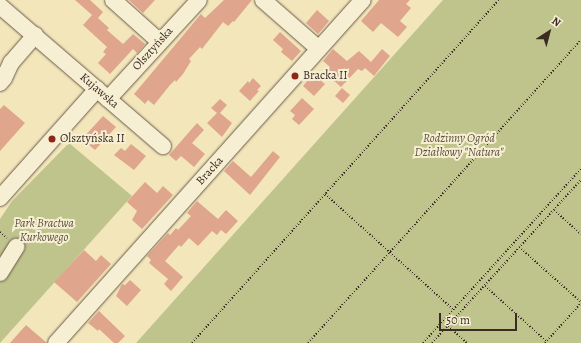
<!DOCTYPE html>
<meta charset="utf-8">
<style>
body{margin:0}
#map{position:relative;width:581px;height:343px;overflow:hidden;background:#f3e6bb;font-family:Alegreya,serif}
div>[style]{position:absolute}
.green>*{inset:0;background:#bfc48d}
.building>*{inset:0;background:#dfa68d}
.path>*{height:2px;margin-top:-1px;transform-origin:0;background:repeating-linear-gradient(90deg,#3b2b22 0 1px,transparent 0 3px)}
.roads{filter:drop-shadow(0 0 1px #695a48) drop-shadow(0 0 1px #695a48)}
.minor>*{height:16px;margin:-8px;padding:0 8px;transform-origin:8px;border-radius:8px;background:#f7efd3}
.dots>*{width:11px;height:11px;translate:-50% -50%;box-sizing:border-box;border:2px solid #f7efd3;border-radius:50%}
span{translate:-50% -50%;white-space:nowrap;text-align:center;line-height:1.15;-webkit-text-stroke:4px #f7efd3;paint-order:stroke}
.street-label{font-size:12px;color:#3b2b22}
.poi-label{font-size:12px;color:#3b2b22}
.left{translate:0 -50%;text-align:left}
.park-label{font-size:12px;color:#5c513d;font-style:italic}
.north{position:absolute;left:529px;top:12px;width:40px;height:40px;-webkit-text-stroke:3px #f7efd3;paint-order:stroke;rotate:36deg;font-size:11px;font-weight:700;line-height:16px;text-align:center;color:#3b2b22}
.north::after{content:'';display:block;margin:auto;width:14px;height:18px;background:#3b2b22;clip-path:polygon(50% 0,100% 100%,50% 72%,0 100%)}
.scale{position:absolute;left:439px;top:313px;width:78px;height:18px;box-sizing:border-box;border:2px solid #3b2b22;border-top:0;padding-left:5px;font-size:12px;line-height:14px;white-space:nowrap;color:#3b2b22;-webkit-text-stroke:3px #f7efd3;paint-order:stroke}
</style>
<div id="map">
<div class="green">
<div style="clip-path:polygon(443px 0,581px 0,581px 343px,136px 343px)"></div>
<div style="clip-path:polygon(69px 143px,132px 196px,0 343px,0 219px,12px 201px)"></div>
</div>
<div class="building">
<div style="clip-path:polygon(75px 0,90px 0,103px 12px,98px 18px,109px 28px,107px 30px,123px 44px,133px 34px,145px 44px,137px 53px,133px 49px,110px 74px,98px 63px,106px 54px,103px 52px,107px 47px,83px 25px,92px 15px)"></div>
<div style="clip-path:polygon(129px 0,155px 0,143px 13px)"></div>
<div style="clip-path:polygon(224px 0,252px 0,234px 22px,233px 21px,228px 26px,223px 22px,202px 49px,200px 47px,189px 59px,191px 61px,183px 74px,176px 82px,175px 80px,170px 85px,154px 105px,148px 100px,145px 104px,134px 94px,201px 14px,205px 18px)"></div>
<div style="clip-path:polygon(379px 0,410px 0,406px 4px,411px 8px,400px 21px,407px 27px,398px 37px,381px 23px,373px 32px,361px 21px)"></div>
<div style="clip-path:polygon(317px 10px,329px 21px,318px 34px,306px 23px)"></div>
<div style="clip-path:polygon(280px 32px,301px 51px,292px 61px,281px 52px,283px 49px,273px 40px)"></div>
<div style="clip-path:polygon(333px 49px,347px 61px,359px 51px,371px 62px,382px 49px,390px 56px,374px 76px,365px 68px,362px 71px,358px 69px,341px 87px,325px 73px,330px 67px,323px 61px)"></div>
<div style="clip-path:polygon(313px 74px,325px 84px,314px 96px,303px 86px)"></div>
<div style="clip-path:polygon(253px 78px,261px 86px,257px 90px,259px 91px,250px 101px,239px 91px,248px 81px,249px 83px)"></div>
<div style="clip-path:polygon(342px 88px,350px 95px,343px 103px,335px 96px)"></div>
<div style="clip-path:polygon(302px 98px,314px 109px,299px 125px,292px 119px,295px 115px,290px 111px)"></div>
<div style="clip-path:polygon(220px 99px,227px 105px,220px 113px,232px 123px,222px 137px,207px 123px,217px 113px,211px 108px)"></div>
<div style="clip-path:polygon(4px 105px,25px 123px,0 151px,0 109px)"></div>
<div style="clip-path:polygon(103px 116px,116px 127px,95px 150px,82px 139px)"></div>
<div style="clip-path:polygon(197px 123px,204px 130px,192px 143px,205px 154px,194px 167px,181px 156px,176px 161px,169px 155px)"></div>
<div style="clip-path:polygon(131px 144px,146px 156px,134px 170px,114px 155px,121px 148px,125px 151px)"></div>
<div style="clip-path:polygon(273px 151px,280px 157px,250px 195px,224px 171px,233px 161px,251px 177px)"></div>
<div style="clip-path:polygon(145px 182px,157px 193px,163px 186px,173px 195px,142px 229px,132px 220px,137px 211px,127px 202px)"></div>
<div style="clip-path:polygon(197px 201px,218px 219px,226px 210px,238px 221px,226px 234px,221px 230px,217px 235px,212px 231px,198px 246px,189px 238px,181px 247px,179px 245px,165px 261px,183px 277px,171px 291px,164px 284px,168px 279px,149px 263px,151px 260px,147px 256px,168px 233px,170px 235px,176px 228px,178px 230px,191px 216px,187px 213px)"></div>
<div style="clip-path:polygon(84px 250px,96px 261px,101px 255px,111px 264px,77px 302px,54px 282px)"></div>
<div style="clip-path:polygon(130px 280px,141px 290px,127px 306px,116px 296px,122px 284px,125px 285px)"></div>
<div style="clip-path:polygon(99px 311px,125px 336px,118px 343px,114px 343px,99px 329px,98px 331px,88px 323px)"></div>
<div style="clip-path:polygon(26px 325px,47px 343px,10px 343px)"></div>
</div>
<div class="path">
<div style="left:325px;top:194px;width:173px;rotate:42deg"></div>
<div style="left:554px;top:210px;width:36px;rotate:42deg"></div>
<div style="left:0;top:232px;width:9px;rotate:41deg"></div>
<div style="left:519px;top:247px;width:83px;rotate:41.6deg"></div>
<div style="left:485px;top:286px;width:82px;rotate:42deg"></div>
<div style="left:448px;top:326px;width:25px;rotate:42deg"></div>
<div style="left:192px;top:343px;width:460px;rotate:-48.2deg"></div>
<div style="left:308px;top:343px;width:408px;rotate:-48deg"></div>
<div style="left:423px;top:343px;width:235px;rotate:-47.8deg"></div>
<div style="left:432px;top:343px;width:221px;rotate:-47.6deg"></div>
<div style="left:545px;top:343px;width:54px;rotate:-48deg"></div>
</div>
<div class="roads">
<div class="minor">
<div style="left:113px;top:0;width:63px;rotate:41.8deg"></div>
<div style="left:263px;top:0;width:74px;rotate:41.2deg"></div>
<div style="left:0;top:6px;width:215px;rotate:40.7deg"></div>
<div style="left:0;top:83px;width:6px;rotate:-51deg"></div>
<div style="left:4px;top:78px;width:17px;rotate:-65deg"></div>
<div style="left:11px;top:63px;width:37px;rotate:-49deg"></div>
<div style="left:108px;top:99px;width:134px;rotate:-47.4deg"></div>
<div style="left:0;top:198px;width:146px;rotate:-48.3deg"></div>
<div style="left:0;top:273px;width:31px;rotate:-58deg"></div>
<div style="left:56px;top:343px;width:460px;rotate:-48.2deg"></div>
</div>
</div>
<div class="dots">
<div style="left:295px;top:76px;background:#8f2418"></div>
<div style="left:52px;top:139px;background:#8f2418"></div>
</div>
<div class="street-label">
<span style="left:153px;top:49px;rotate:-48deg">Olsztyńska</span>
<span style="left:99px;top:91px;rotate:41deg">Kujawska</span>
<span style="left:210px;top:171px;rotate:-48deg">Bracka</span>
</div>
<div class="poi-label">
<span class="left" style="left:303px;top:76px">Bracka II</span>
<span class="left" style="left:60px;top:139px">Olsztyńska II</span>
</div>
<div class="park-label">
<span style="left:459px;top:146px">Rodzinny Ogród<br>Działkowy "Natura"</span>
<span style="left:44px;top:231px">Park Bractwa<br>Kurkowego</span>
</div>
<div class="north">N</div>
<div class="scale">50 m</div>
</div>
